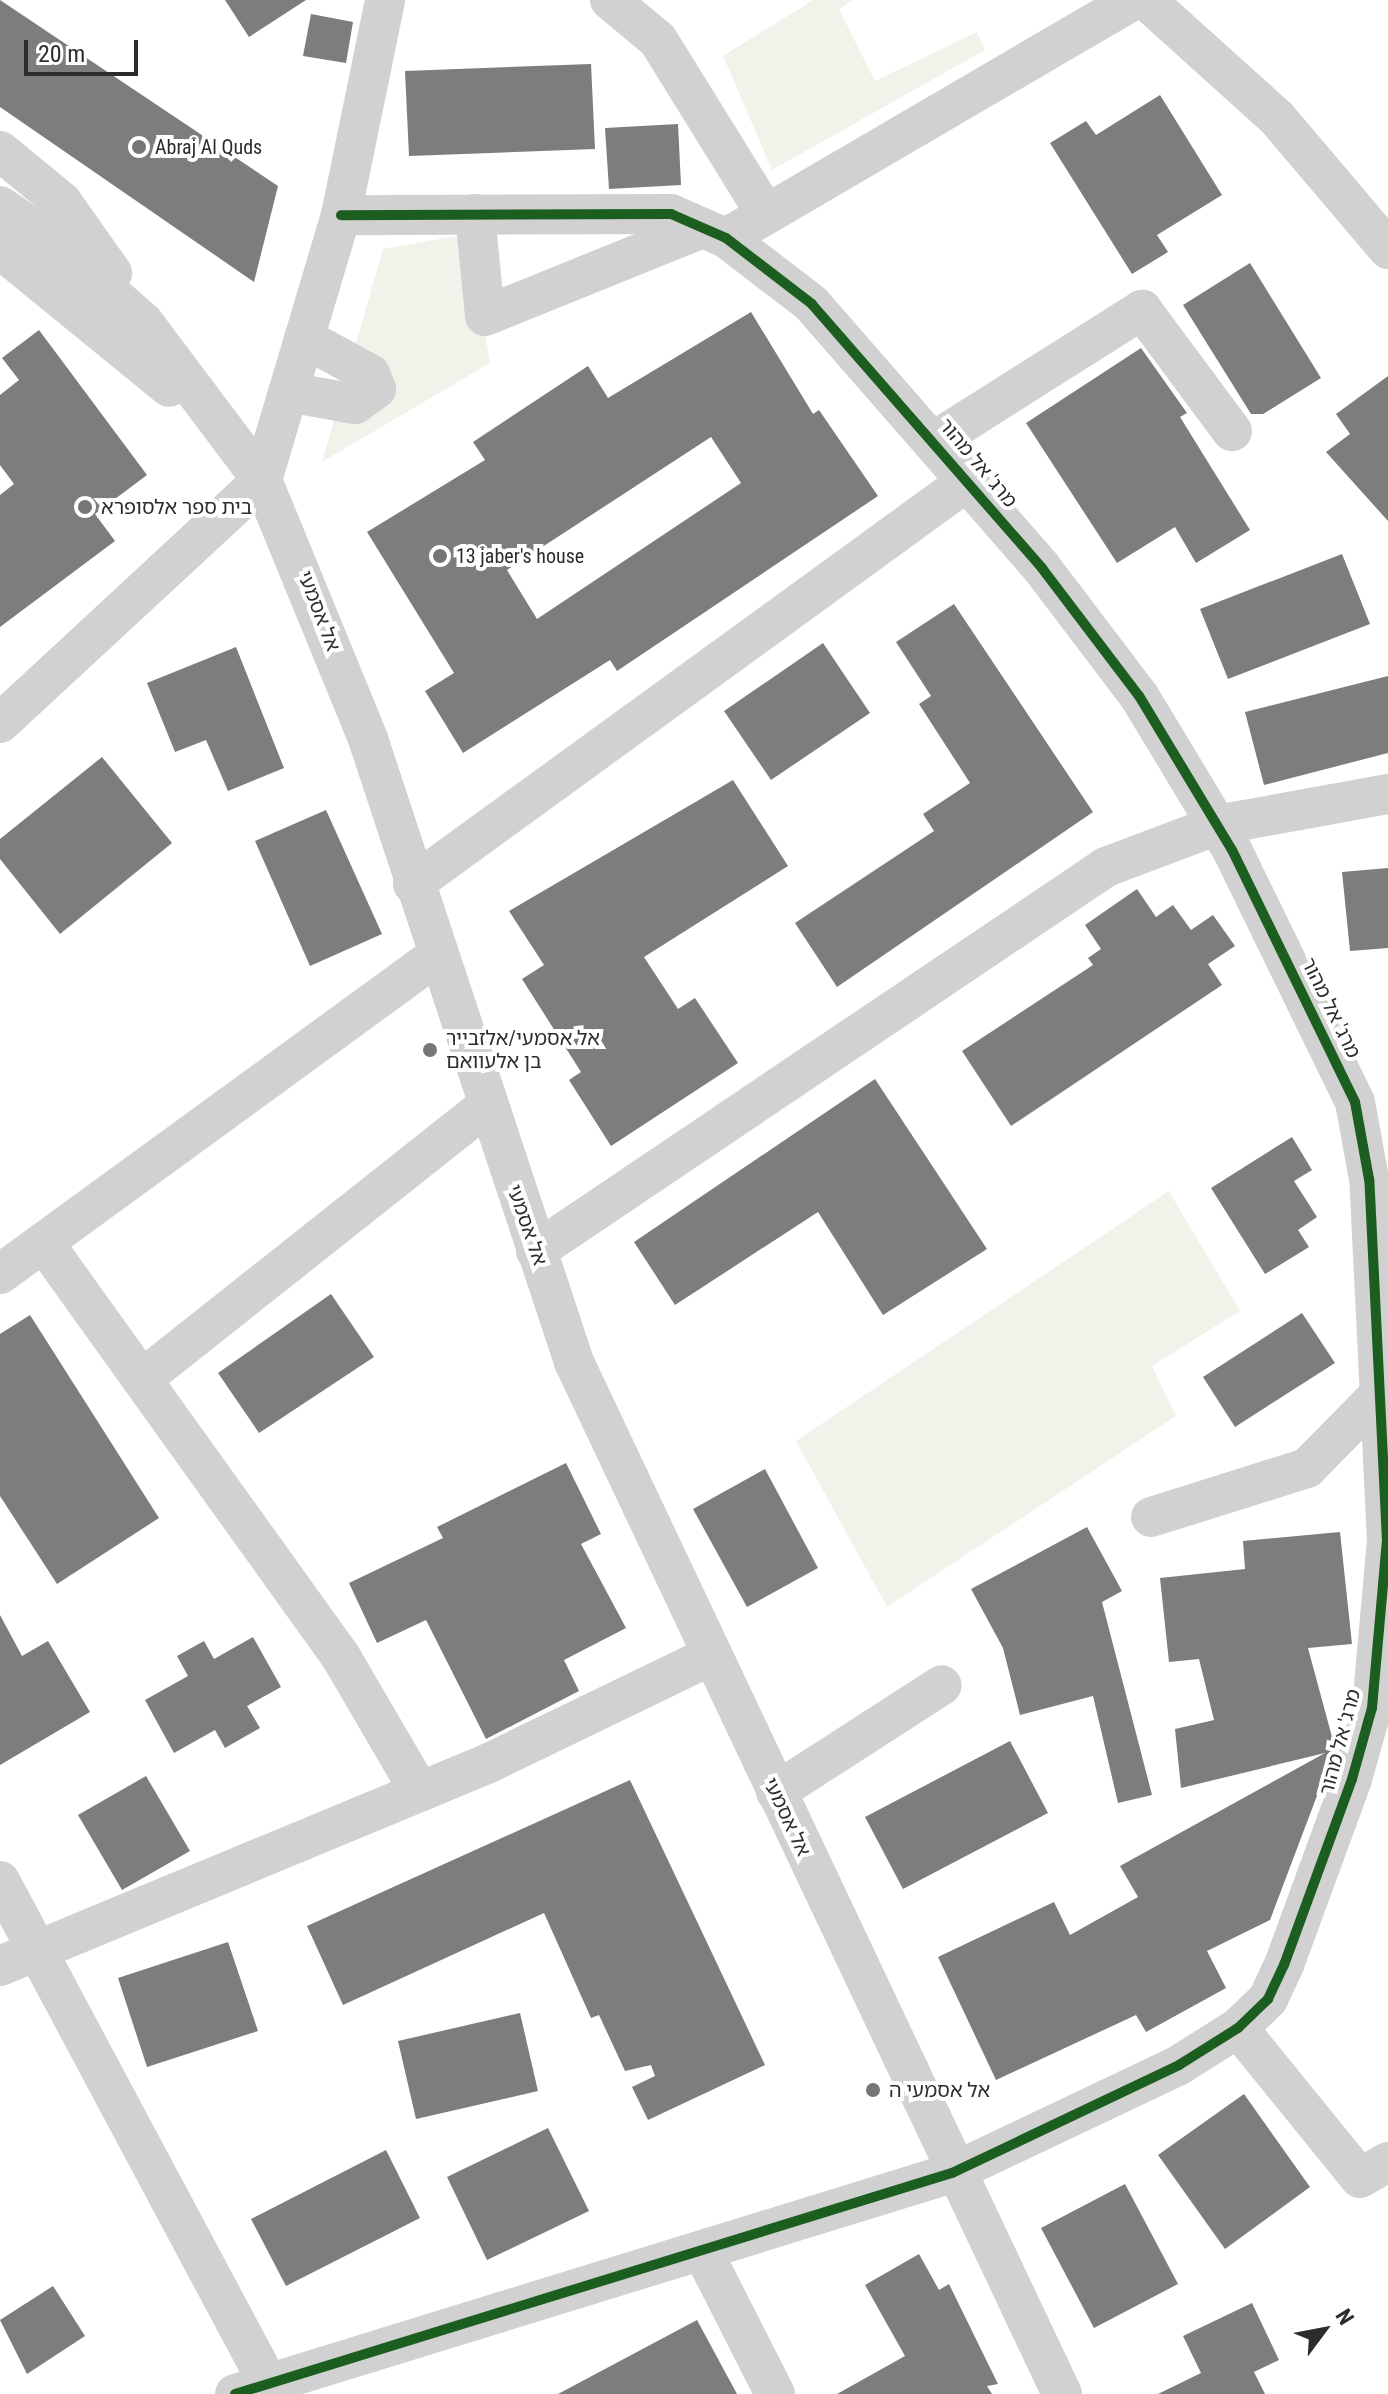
<!DOCTYPE html>
<meta charset="utf-8">
<style>
body{margin:0}
#map{position:relative;width:1388px;height:2394px;overflow:hidden;background:#fff;font-family:"Roboto Condensed","Noto Sans Hebrew",sans-serif}
div>[style]{position:absolute}
.green>*{inset:0;background:#f1f3eb}
.building>*{inset:0;background:#7d7d7d}
.minor>*{height:40px;margin:-20px;padding:0 20px;transform-origin:20px;border-radius:20px;background:#d1d1d1}
.cycleway>*{height:10px;margin:-5px;padding:0 5px;transform-origin:5px;border-radius:5px;background:#1b5e20}
.dots>*{width:22px;height:22px;translate:-50% -50%;box-sizing:border-box;border:4px solid #fff;border-radius:50%}
span{translate:-50% -50%;white-space:nowrap;text-align:center;line-height:1.15;-webkit-text-stroke:8px #fff;paint-order:stroke}
.poi-label{font-size:20px;color:#2c2c2c}
.left{translate:0 -50%;text-align:left}
.street-label{font-size:20px;color:#2c2c2c}
.north{position:absolute;left:1284px;top:2290px;width:80px;height:80px;-webkit-text-stroke:6px #fff;paint-order:stroke;rotate:58deg;font-size:22px;font-weight:700;line-height:32px;text-align:center;color:#2c2c2c}
.north::after{content:'';display:block;margin:auto;width:28px;height:36px;background:#2c2c2c;clip-path:polygon(50% 0,100% 100%,50% 72%,0 100%)}
.scale{position:absolute;left:24px;top:40px;width:114px;height:36px;box-sizing:border-box;border:4px solid #2c2c2c;border-top:0;padding-left:10px;font-size:24px;line-height:28px;white-space:nowrap;color:#2c2c2c;-webkit-text-stroke:6px #fff;paint-order:stroke}
</style>
<div id="map">
<div class="green">
<div style="clip-path:polygon(813px 0,853px 0,839px 9px,875px 81px,977px 32px,985px 50px,772px 170px,723px 56px)"></div>
<div style="clip-path:polygon(468px 234px,490px 363px,322px 462px,383px 249px)"></div>
<div style="clip-path:polygon(1169px 1191px,1240px 1311px,1152px 1366px,1176px 1416px,887px 1607px,796px 1441px)"></div>
</div>
<div class="building">
<div style="clip-path:polygon(0 0,278px 186px,254px 282px,0 107px)"></div>
<div style="clip-path:polygon(225px 0,306px 0,249px 37px)"></div>
<div style="clip-path:polygon(311px 14px,353px 22px,346px 63px,303px 56px)"></div>
<div style="clip-path:polygon(591px 64px,595px 149px,409px 156px,405px 71px)"></div>
<div style="clip-path:polygon(1160px 95px,1222px 195px,1157px 235px,1168px 252px,1132px 274px,1050px 143px,1086px 121px,1096px 135px)"></div>
<div style="clip-path:polygon(678px 124px,681px 185px,609px 189px,605px 128px)"></div>
<div style="clip-path:polygon(1250px 263px,1321px 378px,1263px 414px,1251px 414px,1183px 305px)"></div>
<div style="clip-path:polygon(evenodd,751px 312px,813px 414px,819px 410px,878px 496px,617px 671px,610px 660px,463px 753px,425px 691px,454px 673px,367px 532px,485px 460px,473px 442px,588px 366px,608px 398px,751px 312px,711px 437px,741px 483px,537px 619px,507px 570px,711px 437px)"></div>
<div style="clip-path:polygon(39px 330px,147px 475px,95px 514px,115px 541px,0 627px,0 495px,14px 484px,0 465px,0 395px,19px 380px,2px 358px)"></div>
<div style="clip-path:polygon(1141px 348px,1187px 413px,1180px 417px,1250px 530px,1196px 563px,1175px 527px,1117px 563px,1026px 423px)"></div>
<div style="clip-path:polygon(1388px 376px,1388px 521px,1326px 452px,1350px 434px,1336px 414px)"></div>
<div style="clip-path:polygon(1342px 554px,1370px 624px,1228px 679px,1200px 609px)"></div>
<div style="clip-path:polygon(954px 604px,1093px 812px,837px 987px,795px 923px,934px 831px,923px 814px,970px 783px,919px 704px,931px 696px,896px 642px)"></div>
<div style="clip-path:polygon(823px 643px,870px 713px,771px 780px,724px 711px)"></div>
<div style="clip-path:polygon(236px 647px,284px 768px,228px 791px,206px 740px,175px 752px,147px 683px)"></div>
<div style="clip-path:polygon(1388px 676px,1388px 753px,1264px 785px,1245px 712px)"></div>
<div style="clip-path:polygon(102px 757px,172px 843px,60px 934px,0 859px,0 839px)"></div>
<div style="clip-path:polygon(733px 780px,788px 866px,644px 957px,678px 1009px,695px 998px,738px 1063px,611px 1146px,569px 1080px,581px 1072px,522px 979px,544px 965px,509px 911px)"></div>
<div style="clip-path:polygon(326px 810px,382px 934px,310px 966px,255px 841px)"></div>
<div style="clip-path:polygon(1388px 868px,1388px 948px,1350px 951px,1342px 872px)"></div>
<div style="clip-path:polygon(1137px 889px,1156px 917px,1173px 905px,1191px 930px,1213px 915px,1235px 946px,1208px 964px,1222px 985px,1011px 1126px,962px 1051px,1093px 965px,1088px 958px,1101px 949px,1085px 925px)"></div>
<div style="clip-path:polygon(875px 1079px,987px 1249px,883px 1315px,818px 1212px,675px 1305px,634px 1242px)"></div>
<div style="clip-path:polygon(1292px 1137px,1312px 1170px,1294px 1181px,1317px 1217px,1298px 1230px,1309px 1247px,1265px 1274px,1211px 1188px)"></div>
<div style="clip-path:polygon(331px 1294px,374px 1357px,259px 1433px,218px 1373px)"></div>
<div style="clip-path:polygon(1302px 1313px,1335px 1363px,1235px 1427px,1203px 1377px)"></div>
<div style="clip-path:polygon(30px 1315px,159px 1518px,57px 1584px,0 1496px,0 1334px)"></div>
<div style="clip-path:polygon(566px 1463px,601px 1534px,581px 1544px,626px 1628px,564px 1660px,579px 1691px,486px 1739px,426px 1620px,377px 1643px,349px 1583px,443px 1538px,437px 1527px)"></div>
<div style="clip-path:polygon(765px 1469px,818px 1568px,747px 1607px,693px 1509px)"></div>
<div style="clip-path:polygon(1087px 1527px,1122px 1591px,1102px 1602px,1152px 1795px,1118px 1803px,1093px 1696px,1020px 1715px,1003px 1648px,971px 1589px)"></div>
<div style="clip-path:polygon(1340px 1532px,1352px 1644px,1308px 1648px,1335px 1748px,1270px 1920px,1207px 1951px,1226px 1988px,1146px 2032px,1136px 2015px,996px 2080px,938px 1957px,1054px 1902px,1070px 1935px,1138px 1897px,1120px 1866px,1325px 1753px,1181px 1788px,1175px 1729px,1214px 1720px,1199px 1659px,1169px 1662px,1160px 1578px,1245px 1569px,1243px 1541px)"></div>
<div style="clip-path:polygon(0 1615px,22px 1656px,48px 1641px,90px 1712px,0 1765px)"></div>
<div style="clip-path:polygon(253px 1637px,281px 1687px,247px 1706px,260px 1728px,225px 1748px,215px 1730px,174px 1753px,145px 1700px,188px 1676px,177px 1656px,204px 1641px,214px 1659px)"></div>
<div style="clip-path:polygon(1010px 1741px,1048px 1813px,903px 1889px,865px 1817px)"></div>
<div style="clip-path:polygon(146px 1776px,190px 1851px,122px 1890px,78px 1815px)"></div>
<div style="clip-path:polygon(630px 1780px,765px 2065px,648px 2120px,632px 2087px,655px 2076px,651px 2065px,625px 2071px,599px 2015px,591px 2018px,544px 1913px,343px 2005px,307px 1926px)"></div>
<div style="clip-path:polygon(228px 1942px,258px 2031px,147px 2067px,118px 1978px)"></div>
<div style="clip-path:polygon(520px 2013px,538px 2091px,416px 2119px,398px 2041px)"></div>
<div style="clip-path:polygon(1244px 2094px,1310px 2187px,1225px 2249px,1158px 2155px)"></div>
<div style="clip-path:polygon(548px 2128px,589px 2211px,487px 2260px,447px 2177px)"></div>
<div style="clip-path:polygon(386px 2150px,420px 2218px,286px 2286px,251px 2219px)"></div>
<div style="clip-path:polygon(1125px 2184px,1178px 2284px,1094px 2328px,1041px 2228px)"></div>
<div style="clip-path:polygon(919px 2254px,939px 2290px,949px 2284px,998px 2384px,987px 2386px,992px 2394px,837px 2394px,905px 2356px,865px 2285px)"></div>
<div style="clip-path:polygon(53px 2286px,85px 2336px,27px 2374px,0 2320px)"></div>
<div style="clip-path:polygon(1252px 2303px,1279px 2360px,1254px 2372px,1265px 2394px,1158px 2394px,1201px 2373px,1183px 2336px)"></div>
<div style="clip-path:polygon(697px 2320px,737px 2394px,558px 2394px)"></div>
</div>
<div class="minor">
<div style="left:610px;top:0;width:62px;rotate:39.8deg"></div>
<div style="left:658px;top:40px;width:205px;rotate:58.2deg"></div>
<div style="left:1146px;top:0;width:176px;rotate:42deg"></div>
<div style="left:1277px;top:118px;width:172px;rotate:49.7deg"></div>
<div style="left:0;top:151px;width:80px;rotate:39.4deg"></div>
<div style="left:62px;top:202px;width:87px;rotate:54.8deg"></div>
<div style="left:0;top:206px;width:65px;rotate:34.4deg"></div>
<div style="left:54px;top:243px;width:120px;rotate:41.6deg"></div>
<div style="left:144px;top:323px;width:196px;rotate:53.1deg"></div>
<div style="left:262px;top:480px;width:280px;rotate:67.7deg"></div>
<div style="left:368px;top:739px;width:656px;rotate:71.7deg"></div>
<div style="left:574px;top:1362px;width:1142px;rotate:64.69deg"></div>
<div style="left:475px;top:214px;width:102px;rotate:84.4deg"></div>
<div style="left:485px;top:316px;width:235px;rotate:-22deg"></div>
<div style="left:726px;top:238px;width:472px;rotate:-30.3deg"></div>
<div style="left:0;top:249px;width:218px;rotate:39.2deg"></div>
<div style="left:288px;top:392px;width:68px;rotate:10.2deg"></div>
<div style="left:355px;top:404px;width:26px;rotate:-36deg"></div>
<div style="left:376px;top:389px;width:16px;rotate:-112deg"></div>
<div style="left:370px;top:374px;width:75px;rotate:-151.4deg"></div>
<div style="left:936px;top:440px;width:244px;rotate:-32.3deg"></div>
<div style="left:1142px;top:310px;width:151px;rotate:53.4deg"></div>
<div style="left:0;top:723px;width:357px;rotate:-42.8deg"></div>
<div style="left:262px;top:480px;width:277px;rotate:-73.4deg"></div>
<div style="left:341px;top:215px;width:219px;rotate:-78.4deg"></div>
<div style="left:413px;top:884px;width:687px;rotate:-36deg"></div>
<div style="left:44px;top:1243px;width:510px;rotate:54.34deg"></div>
<div style="left:341px;top:1657px;width:156px;rotate:59.7deg"></div>
<div style="left:536px;top:1251px;width:687px;rotate:-33.97deg"></div>
<div style="left:1106px;top:867px;width:119px;rotate:-20.7deg"></div>
<div style="left:1217px;top:825px;width:174px;rotate:-10.3deg"></div>
<div style="left:0;top:1274px;width:538px;rotate:-36.08deg"></div>
<div style="left:142px;top:1379px;width:439px;rotate:-38.4deg"></div>
<div style="left:1151px;top:1517px;width:164px;rotate:-17.4deg"></div>
<div style="left:1307px;top:1468px;width:104px;rotate:-45.4deg"></div>
<div style="left:776px;top:1792px;width:197px;rotate:-32.8deg"></div>
<div style="left:0;top:1881px;width:569px;rotate:61.9deg"></div>
<div style="left:0;top:1966px;width:529px;rotate:-22.54deg"></div>
<div style="left:489px;top:1763px;width:248px;rotate:-25.8deg"></div>
<div style="left:1238px;top:2028px;width:193px;rotate:50.9deg"></div>
<div style="left:1360px;top:2178px;width:32px;rotate:-30deg"></div>
<div style="left:704px;top:2254px;width:157px;rotate:63.1deg"></div>
<div style="left:235px;top:2394px;width:750px;rotate:-17.13deg"></div>
<div style="left:952px;top:2173px;width:251px;rotate:-25.4deg"></div>
<div style="left:1179px;top:2065px;width:70px;rotate:-32.1deg"></div>
<div style="left:1238px;top:2028px;width:42px;rotate:-44deg"></div>
<div style="left:1268px;top:1999px;width:38px;rotate:-65deg"></div>
<div style="left:1284px;top:1965px;width:198px;rotate:-69.9deg"></div>
<div style="left:1352px;top:1779px;width:74px;rotate:-74.3deg"></div>
<div style="left:1372px;top:1708px;width:168px;rotate:-84.9deg"></div>
<div style="left:1387px;top:1541px;width:362px;rotate:-92.8deg"></div>
<div style="left:1369px;top:1179px;width:78px;rotate:-100.3deg"></div>
<div style="left:1355px;top:1102px;width:280px;rotate:-116deg"></div>
<div style="left:1232px;top:850px;width:180px;rotate:-121.1deg"></div>
<div style="left:1139px;top:696px;width:161px;rotate:-127.2deg"></div>
<div style="left:1042px;top:568px;width:350px;rotate:-131.1deg"></div>
<div style="left:812px;top:304px;width:108px;rotate:-142.5deg"></div>
<div style="left:726px;top:238px;width:60px;rotate:-156.4deg"></div>
<div style="left:671px;top:214px;width:330px;rotate:179.8deg"></div>
</div>
<div class="cycleway">
<div style="left:235px;top:2394px;width:750px;rotate:-17.13deg"></div>
<div style="left:952px;top:2173px;width:251px;rotate:-25.4deg"></div>
<div style="left:1179px;top:2065px;width:70px;rotate:-32.1deg"></div>
<div style="left:1238px;top:2028px;width:42px;rotate:-44deg"></div>
<div style="left:1268px;top:1999px;width:38px;rotate:-65deg"></div>
<div style="left:1284px;top:1965px;width:198px;rotate:-69.9deg"></div>
<div style="left:1352px;top:1779px;width:74px;rotate:-74.3deg"></div>
<div style="left:1372px;top:1708px;width:168px;rotate:-84.9deg"></div>
<div style="left:1387px;top:1541px;width:362px;rotate:-92.8deg"></div>
<div style="left:1369px;top:1179px;width:78px;rotate:-100.3deg"></div>
<div style="left:1355px;top:1102px;width:280px;rotate:-116deg"></div>
<div style="left:1232px;top:850px;width:180px;rotate:-121.1deg"></div>
<div style="left:1139px;top:696px;width:161px;rotate:-127.2deg"></div>
<div style="left:1042px;top:568px;width:350px;rotate:-131.1deg"></div>
<div style="left:812px;top:304px;width:108px;rotate:-142.5deg"></div>
<div style="left:726px;top:238px;width:60px;rotate:-156.4deg"></div>
<div style="left:671px;top:214px;width:330px;rotate:179.8deg"></div>
</div>
<div class="dots">
<div style="left:139px;top:147px;background:#767676"></div>
<div style="left:85px;top:507px;background:#767676"></div>
<div style="left:440px;top:556px;background:#767676"></div>
<div style="left:430px;top:1050px;background:#767676"></div>
<div style="left:873px;top:2090px;background:#767676"></div>
</div>
<div class="poi-label">
<span class="left" style="left:155px;top:147px">Abraj Al Quds</span>
<span class="left" style="left:101px;top:507px">בית ספר אלסופרא</span>
<span class="left" style="left:456px;top:556px">13 jaber's house</span>
<span class="left" style="left:446px;top:1050px">אל אסמעי/אלזבייר<br>בן אלעוואם</span>
<span class="left" style="left:889px;top:2090px">אל אסמעי ה</span>
</div>
<div class="street-label">
<span style="left:978px;top:463px;rotate:50deg">מרג' אל מהור</span>
<span style="left:319px;top:611px;rotate:69deg">אל אסמעי</span>
<span style="left:1331px;top:1008px;rotate:64deg">מרג' אל מהור</span>
<span style="left:527px;top:1225px;rotate:71deg">אל אסמעי</span>
<span style="left:1340px;top:1742px;rotate:-75deg">מרג' אל מהור</span>
<span style="left:787px;top:1817px;rotate:65deg">אל אסמעי</span>
</div>
<div class="north">N</div>
<div class="scale">20 m</div>
</div>
